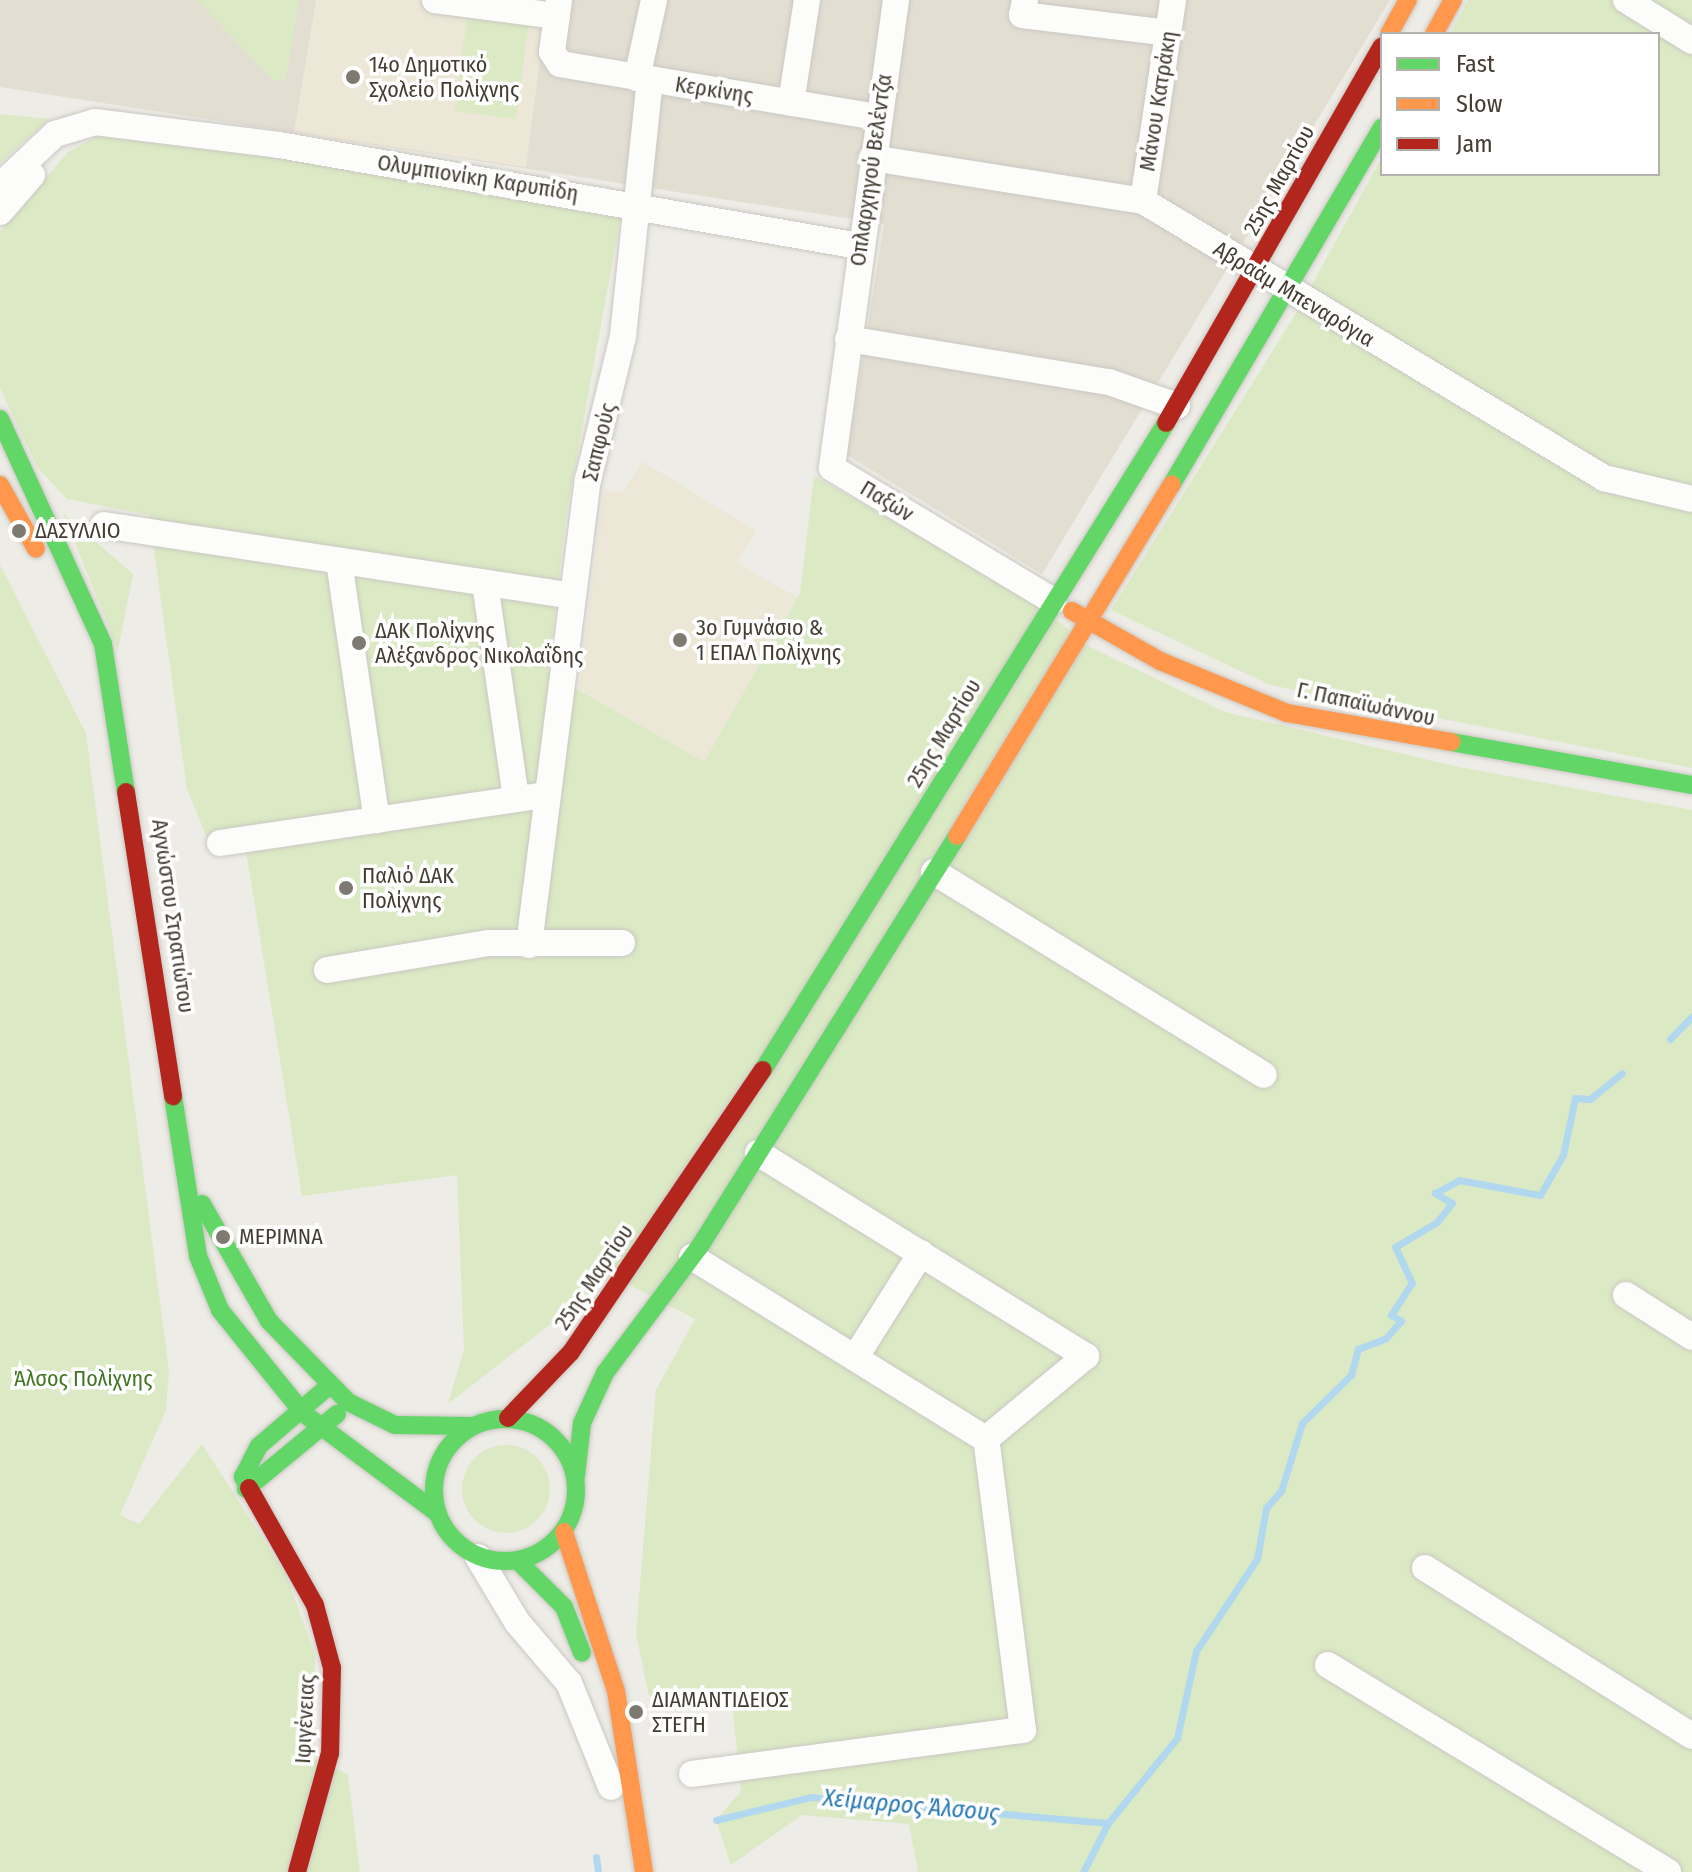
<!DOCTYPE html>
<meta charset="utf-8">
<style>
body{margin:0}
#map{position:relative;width:1692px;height:1872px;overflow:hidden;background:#eeece6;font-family:"Fira Sans Condensed",sans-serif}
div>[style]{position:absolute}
.residential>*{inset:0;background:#e3ded2}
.education>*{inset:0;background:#ede7d7}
.green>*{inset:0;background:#dbeac4}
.round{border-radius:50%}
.stream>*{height:7px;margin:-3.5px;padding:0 3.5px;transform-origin:3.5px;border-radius:3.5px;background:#b2d8ef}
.roads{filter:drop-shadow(0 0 2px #cac8c2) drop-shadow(0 0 2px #cac8c2)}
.street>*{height:26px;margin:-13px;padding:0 13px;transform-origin:13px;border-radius:13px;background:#fcfcfb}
.fast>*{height:18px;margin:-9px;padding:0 9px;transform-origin:9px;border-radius:9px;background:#63d668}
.fast>.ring{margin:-9px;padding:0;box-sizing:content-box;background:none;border:18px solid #63d668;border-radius:50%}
.slow>*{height:18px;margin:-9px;padding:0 9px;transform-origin:9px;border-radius:9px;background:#ff974d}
.jam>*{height:18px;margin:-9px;padding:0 9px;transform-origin:9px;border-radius:9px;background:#b3261e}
.dots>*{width:22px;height:22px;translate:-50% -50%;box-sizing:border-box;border:4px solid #fff;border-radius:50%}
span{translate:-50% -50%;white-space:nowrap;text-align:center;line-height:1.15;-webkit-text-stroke:7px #fff;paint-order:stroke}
.poi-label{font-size:22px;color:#433d32}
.left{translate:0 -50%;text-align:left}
.street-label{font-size:22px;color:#433d32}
.park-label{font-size:22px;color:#437724}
.water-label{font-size:24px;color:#2778b4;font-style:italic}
.legend{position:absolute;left:1380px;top:32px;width:280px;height:144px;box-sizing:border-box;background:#fff;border:2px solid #b4b1ad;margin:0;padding:10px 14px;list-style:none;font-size:24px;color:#433d32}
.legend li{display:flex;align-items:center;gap:16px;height:40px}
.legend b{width:40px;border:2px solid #b4b1ad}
</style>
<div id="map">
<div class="residential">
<div style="clip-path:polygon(0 0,1390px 0,1042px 574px,847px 455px,884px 224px,0 87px)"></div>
</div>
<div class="education">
<div style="clip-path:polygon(316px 0,429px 0,545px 21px,526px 167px,294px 132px)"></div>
<div style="clip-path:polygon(642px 461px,756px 531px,737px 563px,797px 597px,704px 763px,579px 689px,604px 490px,623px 493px)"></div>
</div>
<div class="green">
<div style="clip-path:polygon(197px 0,299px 0,286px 79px,273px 80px)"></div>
<div style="clip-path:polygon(1468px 0,1692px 0,1692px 768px,1270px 685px,1111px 610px,1295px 315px,1382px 157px,1382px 174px,1658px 174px,1658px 34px,1450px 34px)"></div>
<div style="clip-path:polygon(468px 12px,529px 21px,516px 119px,454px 111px)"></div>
<div style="clip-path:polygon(0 114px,49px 119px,0 163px)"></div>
<div style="clip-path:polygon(99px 135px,160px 137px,622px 210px,566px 516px,548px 672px,704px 762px,800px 593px,814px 476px,1039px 605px,1088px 646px,1225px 712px,1459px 767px,1692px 810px,1692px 1872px,918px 1872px,909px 1824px,802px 1815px,731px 1865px,716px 1820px,741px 1791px,731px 1690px,649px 1696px,636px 1634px,656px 1390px,695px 1319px,612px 1276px,448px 1404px,464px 1349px,457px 1175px,302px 1196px,246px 851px,214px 855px,187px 789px,149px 515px,67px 499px,37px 467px,0 388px,0 231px,68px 152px)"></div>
<div style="clip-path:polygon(63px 513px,133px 574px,118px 650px)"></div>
<div style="clip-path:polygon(0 565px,86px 733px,169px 1371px,166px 1410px,120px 1515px,139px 1524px,202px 1444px,286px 1575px,315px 1654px,314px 1759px,348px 1774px,360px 1872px,0 1872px)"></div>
<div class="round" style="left:462px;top:1445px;width:88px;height:88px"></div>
</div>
<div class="stream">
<div style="left:1670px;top:1039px;width:32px;rotate:-46deg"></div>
<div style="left:716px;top:1820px;width:98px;rotate:-13.6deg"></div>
<div style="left:811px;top:1797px;width:298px;rotate:5deg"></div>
<div style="left:596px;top:1857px;width:15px;rotate:82deg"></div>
<div style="left:1083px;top:1872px;width:55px;rotate:-63deg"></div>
<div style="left:1108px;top:1823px;width:109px;rotate:-50.9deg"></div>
<div style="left:1177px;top:1738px;width:89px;rotate:-77.7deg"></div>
<div style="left:1196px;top:1651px;width:110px;rotate:-56.5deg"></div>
<div style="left:1257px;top:1559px;width:52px;rotate:-80deg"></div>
<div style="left:1266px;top:1508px;width:23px;rotate:-49deg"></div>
<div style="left:1281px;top:1491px;width:71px;rotate:-72.8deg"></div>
<div style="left:1302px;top:1423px;width:69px;rotate:-44.4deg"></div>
<div style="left:1351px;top:1375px;width:27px;rotate:-75deg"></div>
<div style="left:1358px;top:1349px;width:30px;rotate:-21deg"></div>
<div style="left:1386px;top:1338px;width:23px;rotate:-49deg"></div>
<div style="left:1401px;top:1321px;width:12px;rotate:-149deg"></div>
<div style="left:1391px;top:1315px;width:38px;rotate:-57deg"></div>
<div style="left:1412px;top:1283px;width:40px;rotate:-115deg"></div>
<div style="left:1395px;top:1247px;width:49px;rotate:-30.8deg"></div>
<div style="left:1437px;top:1222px;width:24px;rotate:-52deg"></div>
<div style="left:1452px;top:1203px;width:20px;rotate:-150deg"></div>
<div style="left:1435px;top:1193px;width:27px;rotate:-28deg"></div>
<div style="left:1459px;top:1180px;width:82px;rotate:10.5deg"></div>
<div style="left:1540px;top:1195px;width:46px;rotate:-60.1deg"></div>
<div style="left:1563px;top:1155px;width:58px;rotate:-78.1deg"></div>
<div style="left:1575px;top:1098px;width:15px;rotate:4deg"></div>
<div style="left:1590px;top:1099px;width:41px;rotate:-39.1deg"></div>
</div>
<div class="roads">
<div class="street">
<div style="left:435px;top:0;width:123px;rotate:7.5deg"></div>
<div style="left:559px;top:0;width:52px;rotate:97.7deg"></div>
<div style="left:552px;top:52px;width:14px;rotate:56deg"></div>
<div style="left:560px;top:64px;width:321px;rotate:9.5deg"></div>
<div style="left:896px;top:0;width:472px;rotate:97.8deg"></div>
<div style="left:832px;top:468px;width:258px;rotate:31deg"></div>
<div style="left:1025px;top:0;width:15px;rotate:101deg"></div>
<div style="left:1022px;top:15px;width:147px;rotate:7deg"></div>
<div style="left:1626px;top:0;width:78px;rotate:31.8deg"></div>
<div style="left:637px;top:78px;width:80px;rotate:-77.7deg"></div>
<div style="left:791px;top:103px;width:104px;rotate:-81.2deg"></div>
<div style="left:872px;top:158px;width:274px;rotate:9deg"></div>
<div style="left:1143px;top:201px;width:538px;rotate:31deg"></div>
<div style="left:1604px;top:478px;width:90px;rotate:13.4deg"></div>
<div style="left:0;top:186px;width:76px;rotate:-43.4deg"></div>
<div style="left:55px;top:134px;width:42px;rotate:-16.7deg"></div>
<div style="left:95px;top:122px;width:185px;rotate:7.1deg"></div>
<div style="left:279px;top:145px;width:589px;rotate:9.88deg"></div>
<div style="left:1143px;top:201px;width:203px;rotate:-81.5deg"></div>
<div style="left:0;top:212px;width:49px;rotate:-49.1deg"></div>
<div style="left:848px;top:339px;width:265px;rotate:9.4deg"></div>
<div style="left:1109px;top:382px;width:72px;rotate:19.4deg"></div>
<div style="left:104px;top:525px;width:473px;rotate:8.6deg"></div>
<div style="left:339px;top:561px;width:262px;rotate:81.7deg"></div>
<div style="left:485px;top:583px;width:218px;rotate:81.8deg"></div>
<div style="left:220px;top:843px;width:331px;rotate:-8.4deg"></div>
<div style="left:934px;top:872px;width:387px;rotate:31.6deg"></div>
<div style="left:529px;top:945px;width:469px;rotate:-82.8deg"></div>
<div style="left:588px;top:480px;width:148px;rotate:-76.3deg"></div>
<div style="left:623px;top:336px;width:257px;rotate:-84deg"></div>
<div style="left:327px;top:970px;width:164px;rotate:-9.5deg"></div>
<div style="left:489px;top:943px;width:133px"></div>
<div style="left:758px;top:1153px;width:386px;rotate:31.8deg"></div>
<div style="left:1086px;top:1356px;width:130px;rotate:140.3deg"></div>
<div style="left:692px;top:1257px;width:346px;rotate:31.8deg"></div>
<div style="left:1626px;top:1295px;width:78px;rotate:32.5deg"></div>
<div style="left:855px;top:1358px;width:124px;rotate:-57.8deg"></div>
<div style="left:478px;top:1557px;width:76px;rotate:59deg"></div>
<div style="left:517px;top:1622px;width:80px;rotate:49.6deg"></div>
<div style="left:569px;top:1683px;width:112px;rotate:68deg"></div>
<div style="left:1425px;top:1568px;width:315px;rotate:32.2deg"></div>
<div style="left:1328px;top:1665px;width:398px;rotate:31.3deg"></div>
<div style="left:692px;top:1774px;width:334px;rotate:-7.6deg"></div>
<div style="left:1023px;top:1730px;width:293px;rotate:-97.2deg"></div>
</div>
<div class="fast">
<div style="left:0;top:419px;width:247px;rotate:65.4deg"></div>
<div style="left:103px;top:644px;width:150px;rotate:81.2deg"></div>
<div style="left:1172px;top:484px;width:414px;rotate:-59.5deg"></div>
<div style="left:1451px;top:742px;width:245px;rotate:10.1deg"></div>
<div style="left:763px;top:1070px;width:762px;rotate:-58.08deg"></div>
<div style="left:173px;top:1096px;width:162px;rotate:81.1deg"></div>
<div style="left:198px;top:1256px;width:58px;rotate:67.8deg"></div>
<div style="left:220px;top:1310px;width:132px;rotate:51.1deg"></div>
<div style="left:303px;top:1413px;width:167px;rotate:36.7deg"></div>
<div style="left:202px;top:1204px;width:135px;rotate:60.2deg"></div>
<div style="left:269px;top:1321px;width:113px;rotate:45.7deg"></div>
<div style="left:348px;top:1402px;width:52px;rotate:26.1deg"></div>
<div style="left:395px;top:1425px;width:77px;rotate:0.7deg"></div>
<div class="ring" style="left:434px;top:1419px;width:124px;height:124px"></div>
<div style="left:576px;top:1476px;width:53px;rotate:-83.5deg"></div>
<div style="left:582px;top:1423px;width:55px;rotate:-65.3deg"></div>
<div style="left:605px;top:1373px;width:159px;rotate:-53.2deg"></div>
<div style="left:700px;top:1246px;width:484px;rotate:-57.9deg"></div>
<div style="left:249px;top:1488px;width:13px;rotate:-119deg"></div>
<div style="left:243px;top:1477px;width:35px;rotate:-63deg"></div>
<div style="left:259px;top:1446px;width:94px;rotate:-40.7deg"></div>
<div style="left:246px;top:1489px;width:118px;rotate:-39.5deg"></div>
<div style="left:518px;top:1561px;width:65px;rotate:45deg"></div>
<div style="left:564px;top:1607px;width:49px;rotate:68.6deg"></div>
</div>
<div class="slow">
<div style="left:1389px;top:34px;width:39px;rotate:-61deg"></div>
<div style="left:1434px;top:34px;width:39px;rotate:-61deg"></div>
<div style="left:0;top:485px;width:73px;rotate:60.6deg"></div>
<div style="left:1072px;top:611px;width:101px;rotate:29.6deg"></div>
<div style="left:1160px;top:661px;width:137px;rotate:22.3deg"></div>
<div style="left:1287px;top:713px;width:167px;rotate:10deg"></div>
<div style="left:957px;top:836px;width:412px;rotate:-58.6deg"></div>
<div style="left:564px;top:1532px;width:167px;rotate:71.9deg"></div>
<div style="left:616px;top:1691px;width:183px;rotate:81.2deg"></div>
</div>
<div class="jam">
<div style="left:1166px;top:423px;width:434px;rotate:-60.2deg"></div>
<div style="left:126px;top:792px;width:308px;rotate:81.2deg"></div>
<div style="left:508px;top:1418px;width:91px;rotate:-46.3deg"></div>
<div style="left:571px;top:1352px;width:341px;rotate:-55.8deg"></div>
<div style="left:249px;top:1488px;width:134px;rotate:60.6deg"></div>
<div style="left:315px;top:1605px;width:65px;rotate:74.9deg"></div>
<div style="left:332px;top:1668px;width:85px;rotate:91.3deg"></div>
<div style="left:330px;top:1753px;width:123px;rotate:105.5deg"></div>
</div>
</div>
<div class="dots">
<div style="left:353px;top:77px;background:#7f7a71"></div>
<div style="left:19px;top:531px;background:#7f7a71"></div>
<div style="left:680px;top:640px;background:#7f7a71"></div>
<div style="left:359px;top:643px;background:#7f7a71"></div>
<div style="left:346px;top:888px;background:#7f7a71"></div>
<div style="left:223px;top:1237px;background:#7f7a71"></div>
<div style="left:636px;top:1712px;background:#7f7a71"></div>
</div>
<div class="poi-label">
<span class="left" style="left:369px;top:77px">14ο Δημοτικό<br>Σχολείο Πολίχνης</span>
<span class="left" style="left:35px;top:531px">ΔΑΣΥΛΛΙΟ</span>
<span class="left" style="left:696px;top:640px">3ο Γυμνάσιο &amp;<br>1 ΕΠΑΛ Πολίχνης</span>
<span class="left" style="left:375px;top:643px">ΔΑΚ Πολίχνης<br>Αλέξανδρος Νικολαΐδης</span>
<span class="left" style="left:362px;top:888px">Παλιό ΔΑΚ<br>Πολίχνης</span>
<span class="left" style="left:239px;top:1237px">ΜΕΡΙΜΝΑ</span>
<span class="left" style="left:652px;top:1712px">ΔΙΑΜΑΝΤΙΔΕΙΟΣ<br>ΣΤΕΓΗ</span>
</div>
<div class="street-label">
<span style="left:714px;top:90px;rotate:9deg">Κερκίνης</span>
<span style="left:1158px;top:101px;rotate:-81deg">Μάνου Κατράκη</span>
<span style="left:871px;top:170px;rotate:-82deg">Οπλαρχηγού Βελέντζα</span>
<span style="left:478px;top:178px;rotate:9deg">Ολυμπιονίκη Καρυπίδη</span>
<span style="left:1279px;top:180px;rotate:-61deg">25ης Μαρτίου</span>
<span style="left:1294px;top:294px;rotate:31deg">Αβραάμ Μπεναρόγια</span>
<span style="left:599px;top:442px;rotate:-76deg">Σαπφούς</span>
<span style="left:887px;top:501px;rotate:31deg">Παξών</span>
<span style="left:1366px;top:704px;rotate:12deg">Γ. Παπαϊωάννου</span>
<span style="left:944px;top:733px;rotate:-59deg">25ης Μαρτίου</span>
<span style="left:173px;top:916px;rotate:82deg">Αγνώστου Στρατιώτου</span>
<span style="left:594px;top:1277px;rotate:-56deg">25ης Μαρτίου</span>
<span style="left:305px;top:1719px;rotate:-87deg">Ιφιγένειας</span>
</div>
<div class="park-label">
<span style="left:83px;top:1379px">Άλσος Πολίχνης</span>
</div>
<div class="water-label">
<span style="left:911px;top:1806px;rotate:5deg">Χείμαρρος Άλσους</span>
</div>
<ul class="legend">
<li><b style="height:10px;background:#63d668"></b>Fast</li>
<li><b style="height:10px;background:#ff974d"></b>Slow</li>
<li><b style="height:10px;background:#b3261e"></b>Jam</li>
</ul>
</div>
